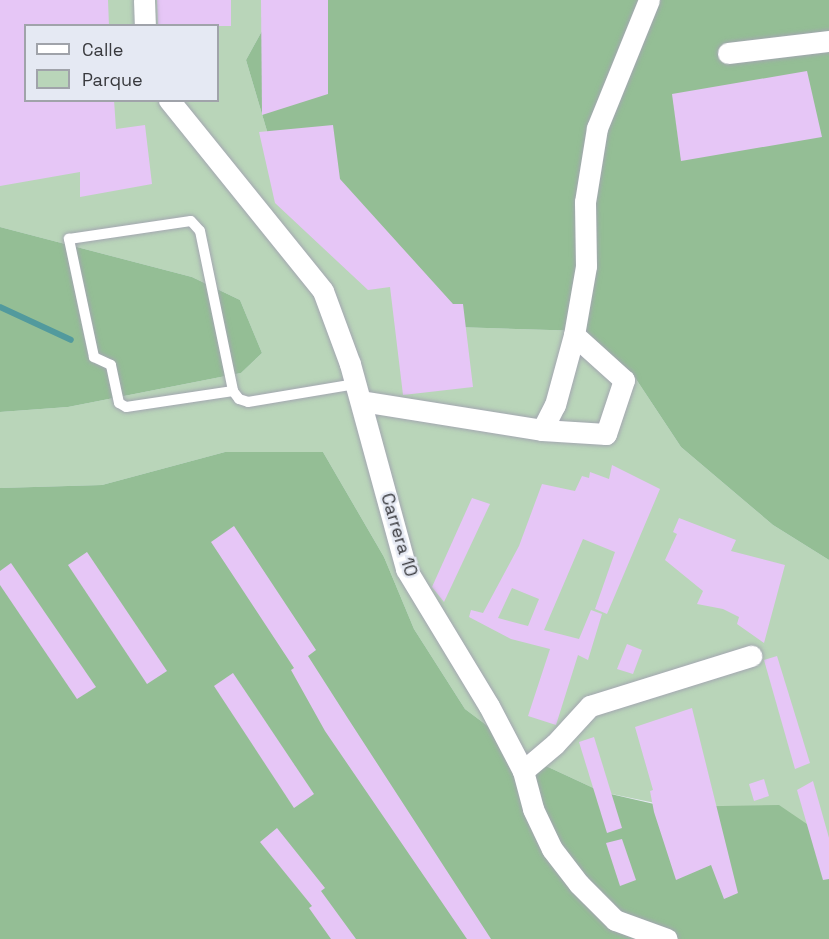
<!DOCTYPE html>
<style>
body{margin:0}
#map{position:relative;width:829px;height:939px;overflow:hidden;background:#e5e9f3;font-family:"Space Grotesk",sans-serif}
div>[style]{position:absolute}
.green>*{inset:0;background:#b9d5b9}
.forest>*{inset:0;background:#94be95}
.stream>*{height:6px;margin:-3px;padding:0 3px;transform-origin:3px;border-radius:3px;background:#529a9d}
.building>*{inset:0;background:#e6c6f6}
.roads{filter:drop-shadow(0 0 2px #a3a6b0) drop-shadow(0 0 2px #a3a6b0)}
.lane>*{height:10px;margin:-5px;padding:0 5px;transform-origin:5px;border-radius:5px;background:#fff}
.street>*{height:21px;margin:-10.5px;padding:0 10.5px;transform-origin:10.5px;border-radius:10.5px;background:#fff}
span{translate:-50% -50%;white-space:nowrap;text-align:center;line-height:1.15;-webkit-text-stroke:5px #e5e9f3;paint-order:stroke}
.street-label{font-size:18px;color:#38393d}
.legend{position:absolute;left:24px;top:24px;width:195px;height:78px;box-sizing:border-box;background:#e5e9f3;border:2px solid #a0a3aa;margin:0;padding:8px 10px;list-style:none;font-size:18px;color:#38393d}
.legend li{display:flex;align-items:center;gap:12px;height:30px}
.legend b{width:30px;border:2px solid #a0a3aa}
</style>
<div id="map">
<div class="green">
<div style="clip-path:polygon(evenodd,0 0,279px 0,246px 60px,272px 148px,424px 326px,583px 331px,634px 376px,681px 447px,773px 525px,829px 560px,829px 839px,602px 792px,533px 760px,465px 709px,414px 629px,384px 557px,323px 452px,225px 452px,102px 485px,0 488px,0 412px,68px 407px,241px 373px,262px 353px,240px 300px,192px 277px,0 227px,0 0,26px 26px,218px 26px,218px 100px,26px 100px,26px 26px)"></div>
</div>
<div class="forest">
<div style="clip-path:polygon(279px 0,829px 0,829px 560px,773px 525px,681px 447px,634px 376px,583px 331px,424px 326px,272px 148px,246px 60px)"></div>
<div style="clip-path:polygon(0 227px,192px 277px,240px 300px,262px 353px,241px 373px,68px 407px,0 412px)"></div>
<div style="clip-path:polygon(225px 452px,323px 452px,384px 557px,414px 629px,465px 709px,533px 760px,602px 792px,667px 807px,779px 805px,829px 839px,829px 939px,0 939px,0 488px,102px 485px)"></div>
</div>
<div class="stream">
<div style="left:0;top:307px;width:78px;rotate:24.9deg"></div>
</div>
<div class="building">
<div style="clip-path:polygon(0 0,108px 0,109px 26px,26px 26px,26px 100px,114px 100px,116px 129px,145px 125px,152px 184px,80px 197px,80px 172px,0 186px)"></div>
<div style="clip-path:polygon(157px 0,231px 0,231px 26px,158px 26px)"></div>
<div style="clip-path:polygon(261px 0,328px 0,328px 94px,262px 115px)"></div>
<div style="clip-path:polygon(807px 71px,822px 137px,681px 161px,672px 94px)"></div>
<div style="clip-path:polygon(333px 125px,340px 179px,453px 304px,463px 304px,473px 387px,403px 395px,390px 287px,368px 290px,275px 203px,259px 132px)"></div>
<div style="clip-path:polygon(evenodd,612px 465px,660px 489px,607px 614px,595px 609px,615px 552px,583px 539px,544px 630px,579px 639px,591px 610px,602px 614px,588px 660px,578px 655px,556px 725px,528px 716px,550px 649px,511px 639px,469px 617px,471px 610px,483px 613px,519px 546px,542px 484px,575px 491px,582px 476px,589px 478px,590px 472px,609px 479px,612px 465px,512px 588px,539px 599px,528px 626px,498px 618px,512px 588px)"></div>
<div style="clip-path:polygon(472px 498px,490px 504px,444px 602px,432px 587px)"></div>
<div style="clip-path:polygon(679px 518px,736px 540px,731px 551px,785px 565px,764px 643px,737px 624px,739px 617px,723px 609px,697px 604px,703px 591px,665px 560px,677px 534px,673px 532px)"></div>
<div style="clip-path:polygon(234px 526px,316px 650px,308px 656px,347px 717px,491px 939px,467px 939px,325px 731px,291px 670px,294px 668px,211px 542px)"></div>
<div style="clip-path:polygon(87px 552px,167px 671px,147px 684px,68px 565px)"></div>
<div style="clip-path:polygon(11px 563px,96px 687px,77px 699px,0 585px,0 571px)"></div>
<div style="clip-path:polygon(627px 644px,642px 650px,633px 674px,617px 669px)"></div>
<div style="clip-path:polygon(777px 656px,810px 763px,795px 769px,764px 660px)"></div>
<div style="clip-path:polygon(233px 673px,314px 794px,294px 808px,214px 686px)"></div>
<div style="clip-path:polygon(692px 708px,738px 893px,724px 899px,711px 865px,676px 880px,654px 812px,650px 791px,653px 790px,635px 727px)"></div>
<div style="clip-path:polygon(594px 737px,622px 828px,607px 833px,579px 742px)"></div>
<div style="clip-path:polygon(764px 779px,769px 796px,754px 801px,749px 784px)"></div>
<div style="clip-path:polygon(813px 781px,829px 838px,829px 879px,823px 880px,797px 790px)"></div>
<div style="clip-path:polygon(277px 828px,325px 888px,321px 891px,356px 939px,331px 939px,309px 908px,312px 906px,260px 842px)"></div>
<div style="clip-path:polygon(622px 839px,636px 880px,620px 886px,606px 843px)"></div>
</div>
<div class="roads">
<div class="lane">
<div style="left:233px;top:391px;width:108px;rotate:171.5deg"></div>
<div style="left:126px;top:407px;width:8px;rotate:-150deg"></div>
<div style="left:119px;top:403px;width:39px;rotate:-102deg"></div>
<div style="left:111px;top:365px;width:19px;rotate:-155deg"></div>
<div style="left:94px;top:357px;width:121px;rotate:-102deg"></div>
<div style="left:69px;top:239px;width:123px;rotate:-8.4deg"></div>
<div style="left:191px;top:221px;width:13px;rotate:48deg"></div>
<div style="left:200px;top:231px;width:163px;rotate:78.3deg"></div>
<div style="left:233px;top:391px;width:10px;rotate:53deg"></div>
<div style="left:239px;top:399px;width:9px;rotate:18deg"></div>
<div style="left:248px;top:402px;width:109px;rotate:-9.5deg"></div>
</div>
<div class="street">
<div style="left:144px;top:0;width:26px;rotate:88deg"></div>
<div style="left:728px;top:53px;width:102px;rotate:-6.8deg"></div>
<div style="left:169px;top:100px;width:245px;rotate:51.1deg"></div>
<div style="left:323px;top:291px;width:78px;rotate:69.7deg"></div>
<div style="left:350px;top:364px;width:213px;rotate:74.7deg"></div>
<div style="left:406px;top:569px;width:160px;rotate:58.8deg"></div>
<div style="left:489px;top:706px;width:73px;rotate:62.4deg"></div>
<div style="left:523px;top:771px;width:39px;rotate:75deg"></div>
<div style="left:533px;top:809px;width:44px;rotate:64.6deg"></div>
<div style="left:552px;top:849px;width:44px;rotate:52.4deg"></div>
<div style="left:579px;top:884px;width:51px;rotate:45deg"></div>
<div style="left:615px;top:920px;width:55px;rotate:20.1deg"></div>
<div style="left:361px;top:401px;width:183px;rotate:9.1deg"></div>
<div style="left:542px;top:430px;width:64px;rotate:3.6deg"></div>
<div style="left:606px;top:434px;width:57px;rotate:-71.6deg"></div>
<div style="left:624px;top:380px;width:67px;rotate:-138deg"></div>
<div style="left:542px;top:430px;width:28px;rotate:-63deg"></div>
<div style="left:555px;top:405px;width:73px;rotate:-74.8deg"></div>
<div style="left:574px;top:335px;width:70px;rotate:-80.1deg"></div>
<div style="left:586px;top:266px;width:64px;rotate:-90.9deg"></div>
<div style="left:585px;top:202px;width:75px;rotate:-80.8deg"></div>
<div style="left:597px;top:128px;width:138px;rotate:-67.9deg"></div>
<div style="left:523px;top:771px;width:42px;rotate:-40.2deg"></div>
<div style="left:555px;top:744px;width:52px;rotate:-47.4deg"></div>
<div style="left:590px;top:706px;width:169px;rotate:-17.3deg"></div>
</div>
</div>
<div class="street-label">
<span style="left:399px;top:535px;rotate:73deg">Carrera 10</span>
</div>
<ul class="legend">
<li><b style="height:8px;background:#fff"></b>Calle</li>
<li><b style="height:16px;background:#b9d5b9"></b>Parque</li>
</ul>
</div>
